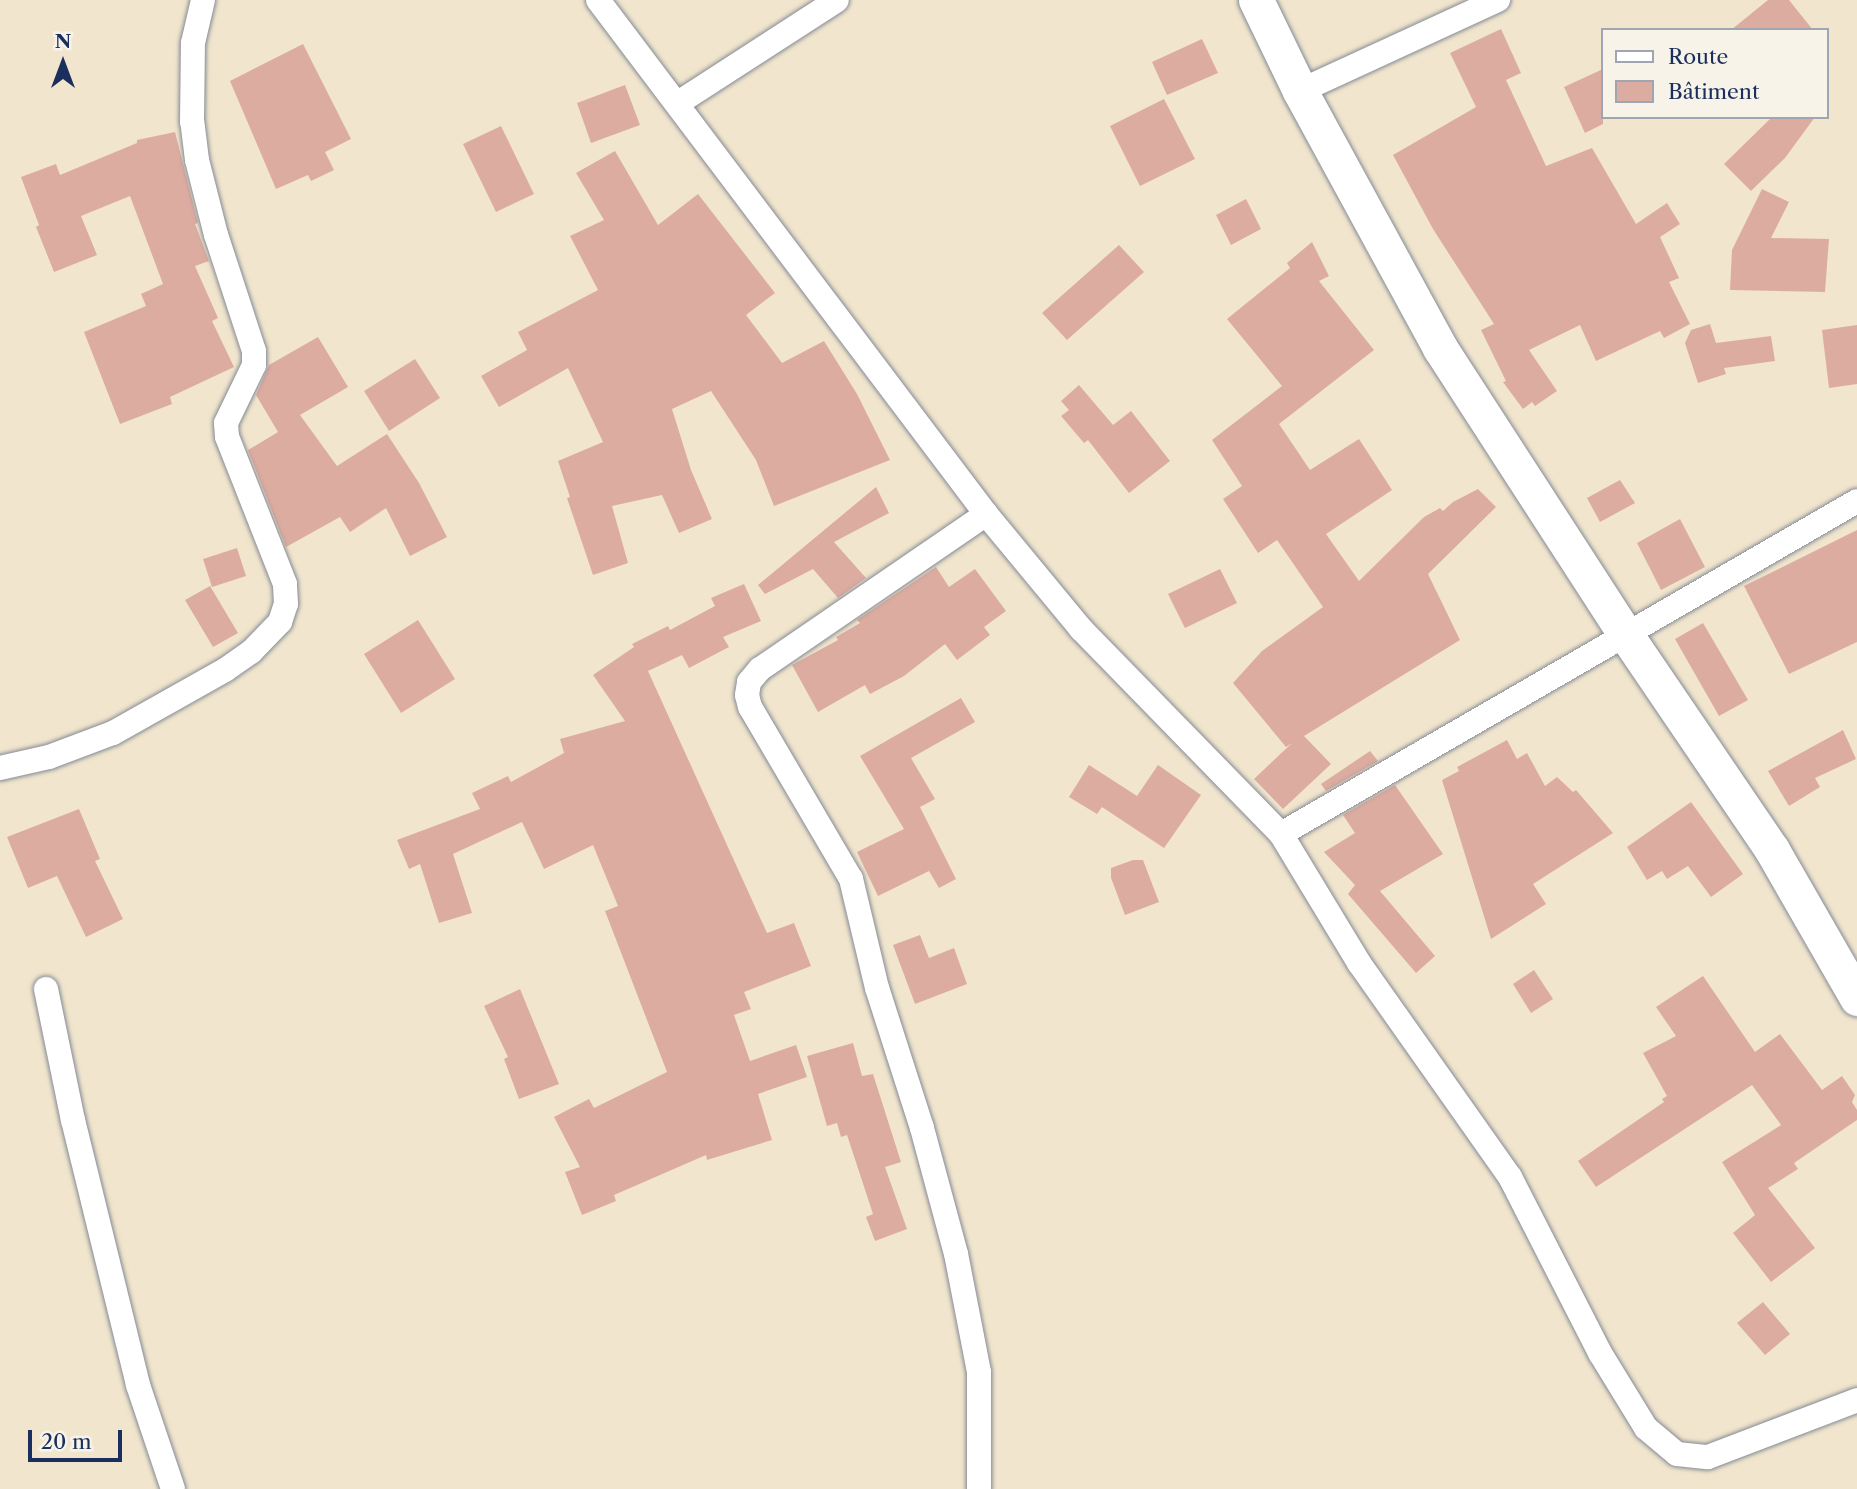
<!DOCTYPE html>
<meta charset="utf-8">
<style>
body{margin:0}
#map{position:relative;width:1857px;height:1489px;overflow:hidden;background:#f1e6cd;font-family:"Libre Caslon Text",serif}
div>[style]{position:absolute}
.building>*{inset:0;background:#ddaca0}
.roads{filter:drop-shadow(0 0 2px #868a96) drop-shadow(0 0 2px #868a96)}
.street>*{height:24px;margin:-12px;padding:0 12px;transform-origin:12px;border-radius:12px;background:#fff}
.secondary>*{height:35px;margin:-17.5px;padding:0 17.5px;transform-origin:17.5px;border-radius:17.5px;background:#fff}
span{translate:-50% -50%;white-space:nowrap;text-align:center;line-height:1.15;-webkit-text-stroke:6px #f7f3e8;paint-order:stroke}
.legend{position:absolute;left:1601px;top:28px;width:228px;height:91px;box-sizing:border-box;background:#f7f3e8;border:2px solid #9fa5b1;margin:0;padding:9px 12px;list-style:none;font-size:21px;color:#1b2f5e}
.legend li{display:flex;align-items:center;gap:14px;height:35px}
.legend b{width:35px;border:2px solid #9fa5b1}
.north{position:absolute;left:28px;top:28px;width:70px;height:70px;-webkit-text-stroke:5px #f7f3e8;paint-order:stroke;rotate:0deg;font-size:19px;font-weight:700;line-height:28px;text-align:center;color:#1b2f5e}
.north::after{content:'';display:block;margin:auto;width:24px;height:32px;background:#1b2f5e;clip-path:polygon(50% 0,100% 100%,50% 72%,0 100%)}
.scale{position:absolute;left:28px;top:1430px;width:94px;height:32px;box-sizing:border-box;border:4px solid #1b2f5e;border-top:0;padding-left:9px;font-size:21px;line-height:24px;white-space:nowrap;color:#1b2f5e;-webkit-text-stroke:5px #f7f3e8;paint-order:stroke}
</style>
<div id="map">
<div class="building">
<div style="clip-path:polygon(1768px 0,1789px 0,1813px 30px,1731px 30px)"></div>
<div style="clip-path:polygon(1501px 29px,1521px 73px,1506px 80px,1546px 166px,1592px 148px,1636px 224px,1667px 203px,1680px 224px,1660px 237px,1679px 278px,1669px 282px,1690px 324px,1664px 338px,1660px 331px,1596px 361px,1580px 325px,1529px 350px,1557px 391px,1535px 406px,1532px 402px,1523px 409px,1503px 382px,1506px 381px,1481px 330px,1494px 324px,1433px 229px,1393px 155px,1476px 107px,1450px 53px)"></div>
<div style="clip-path:polygon(1202px 39px,1218px 73px,1167px 95px,1152px 62px)"></div>
<div style="clip-path:polygon(303px 44px,351px 139px,325px 152px,334px 170px,311px 181px,308px 175px,276px 189px,230px 81px)"></div>
<div style="clip-path:polygon(1603px 69px,1603px 124px,1585px 133px,1564px 87px)"></div>
<div style="clip-path:polygon(625px 85px,640px 125px,591px 143px,577px 103px)"></div>
<div style="clip-path:polygon(1164px 99px,1195px 159px,1140px 186px,1110px 126px)"></div>
<div style="clip-path:polygon(1772px 117px,1815px 117px,1785px 158px,1751px 191px,1724px 164px)"></div>
<div style="clip-path:polygon(501px 126px,534px 194px,496px 212px,463px 144px)"></div>
<div style="clip-path:polygon(175px 132px,198px 223px,195px 224px,209px 261px,195px 266px,218px 318px,212px 321px,234px 367px,170px 397px,172px 404px,120px 424px,84px 332px,146px 306px,141px 294px,163px 284px,130px 196px,81px 216px,97px 255px,54px 272px,36px 227px,39px 225px,21px 177px,56px 164px,60px 175px,137px 143px,137px 140px)"></div>
<div style="clip-path:polygon(615px 151px,658px 225px,698px 194px,775px 293px,746px 315px,782px 363px,824px 341px,857px 394px,890px 460px,774px 506px,756px 460px,711px 391px,672px 409px,691px 470px,712px 519px,679px 533px,662px 495px,612px 506px,628px 563px,593px 575px,567px 498px,570px 497px,558px 461px,603px 442px,568px 368px,499px 407px,481px 376px,527px 350px,518px 332px,598px 290px,570px 236px,604px 220px,576px 173px)"></div>
<div style="clip-path:polygon(1762px 189px,1789px 202px,1771px 238px,1829px 239px,1825px 292px,1730px 290px,1732px 250px)"></div>
<div style="clip-path:polygon(1246px 199px,1261px 229px,1231px 245px,1216px 215px)"></div>
<div style="clip-path:polygon(1312px 242px,1329px 276px,1319px 281px,1374px 350px,1279px 424px,1310px 470px,1359px 439px,1392px 490px,1326px 534px,1359px 581px,1424px 517px,1440px 508px,1443px 511px,1453px 502px,1478px 489px,1496px 507px,1428px 574px,1460px 640px,1304px 736px,1331px 764px,1283px 809px,1254px 779px,1292px 743px,1286px 747px,1233px 683px,1262px 651px,1323px 607px,1277px 540px,1258px 553px,1223px 499px,1242px 486px,1212px 440px,1282px 386px,1227px 319px,1290px 268px,1287px 263px)"></div>
<div style="clip-path:polygon(1119px 245px,1144px 272px,1067px 340px,1042px 313px)"></div>
<div style="clip-path:polygon(1710px 324px,1716px 343px,1771px 336px,1775px 361px,1724px 368px,1726px 374px,1698px 383px,1685px 343px,1691px 330px)"></div>
<div style="clip-path:polygon(1857px 325px,1857px 384px,1829px 388px,1822px 330px)"></div>
<div style="clip-path:polygon(318px 337px,348px 387px,300px 415px,337px 466px,387px 434px,419px 483px,447px 537px,410px 556px,386px 508px,350px 532px,340px 517px,286px 547px,248px 450px,278px 432px,256px 395px,269px 365px)"></div>
<div style="clip-path:polygon(415px 359px,440px 398px,389px 431px,364px 391px)"></div>
<div style="clip-path:polygon(1079px 385px,1113px 425px,1131px 411px,1170px 461px,1129px 493px,1088px 440px,1084px 443px,1061px 416px,1069px 410px,1061px 401px)"></div>
<div style="clip-path:polygon(1620px 480px,1635px 503px,1600px 522px,1587px 498px)"></div>
<div style="clip-path:polygon(876px 487px,889px 513px,834px 542px,866px 578px,838px 598px,813px 569px,765px 594px,758px 585px)"></div>
<div style="clip-path:polygon(1680px 519px,1705px 567px,1661px 590px,1637px 543px)"></div>
<div style="clip-path:polygon(1857px 530px,1857px 642px,1789px 674px,1744px 586px)"></div>
<div style="clip-path:polygon(237px 548px,246px 576px,212px 587px,203px 559px)"></div>
<div style="clip-path:polygon(936px 567px,949px 587px,975px 569px,1006px 611px,984px 627px,990px 635px,957px 660px,945px 644px,904px 676px,870px 694px,865px 685px,818px 712px,792px 665px,838px 640px,836px 637px,860px 623px,857px 620px)"></div>
<div style="clip-path:polygon(1220px 569px,1237px 603px,1185px 628px,1168px 594px)"></div>
<div style="clip-path:polygon(744px 584px,761px 621px,723px 637px,729px 647px,689px 668px,682px 655px,648px 671px,767px 933px,794px 923px,811px 966px,744px 992px,751px 1009px,734px 1015px,750px 1061px,796px 1045px,807px 1077px,758px 1094px,772px 1140px,707px 1160px,706px 1155px,614px 1195px,616px 1201px,582px 1215px,565px 1172px,580px 1167px,554px 1117px,589px 1099px,594px 1108px,667px 1072px,605px 911px,618px 906px,593px 845px,544px 869px,522px 822px,453px 854px,472px 913px,439px 923px,420px 864px,409px 869px,397px 840px,480px 809px,472px 793px,508px 776px,511px 782px,564px 753px,560px 739px,625px 721px,593px 675px,634px 647px,632px 644px,668px 626px,670px 630px,715px 606px,711px 598px)"></div>
<div style="clip-path:polygon(210px 586px,238px 633px,213px 647px,185px 600px)"></div>
<div style="clip-path:polygon(418px 620px,455px 679px,401px 713px,364px 654px)"></div>
<div style="clip-path:polygon(1703px 623px,1748px 700px,1719px 716px,1675px 639px)"></div>
<div style="clip-path:polygon(961px 698px,975px 722px,911px 758px,935px 799px,920px 807px,956px 879px,939px 888px,929px 871px,878px 896px,857px 852px,904px 829px,860px 756px)"></div>
<div style="clip-path:polygon(1843px 730px,1856px 759px,1815px 778px,1820px 787px,1789px 806px,1768px 771px)"></div>
<div style="clip-path:polygon(1507px 740px,1517px 759px,1527px 753px,1545px 786px,1557px 777px,1573px 792px,1576px 790px,1613px 833px,1533px 884px,1546px 904px,1491px 939px,1442px 780px,1459px 771px,1457px 767px)"></div>
<div style="clip-path:polygon(1370px 751px,1378px 761px,1326px 791px,1321px 784px)"></div>
<div style="clip-path:polygon(1089px 765px,1137px 796px,1158px 765px,1201px 795px,1164px 848px,1102px 807px,1097px 814px,1069px 797px)"></div>
<div style="clip-path:polygon(1395px 785px,1443px 854px,1380px 891px,1435px 956px,1416px 973px,1348px 894px,1355px 885px,1324px 852px,1355px 833px,1343px 815px)"></div>
<div style="clip-path:polygon(1691px 802px,1743px 874px,1711px 897px,1688px 866px,1667px 879px,1662px 871px,1647px 880px,1627px 847px)"></div>
<div style="clip-path:polygon(79px 809px,100px 859px,95px 861px,123px 919px,86px 937px,57px 876px,28px 888px,7px 837px)"></div>
<div style="clip-path:polygon(1133px 860px,1143px 860px,1159px 902px,1125px 915px,1111px 878px,1111px 868px)"></div>
<div style="clip-path:polygon(920px 935px,929px 958px,954px 948px,967px 984px,915px 1004px,893px 945px)"></div>
<div style="clip-path:polygon(1534px 970px,1553px 999px,1531px 1013px,1513px 984px)"></div>
<div style="clip-path:polygon(1703px 976px,1755px 1052px,1780px 1034px,1822px 1090px,1842px 1076px,1855px 1095px,1852px 1102px,1857px 1110px,1857px 1120px,1794px 1163px,1798px 1169px,1768px 1188px,1815px 1248px,1771px 1282px,1733px 1233px,1755px 1215px,1722px 1162px,1781px 1125px,1752px 1085px,1596px 1187px,1578px 1161px,1664px 1102px,1662px 1099px,1667px 1096px,1643px 1053px,1676px 1036px,1656px 1007px)"></div>
<div style="clip-path:polygon(520px 989px,559px 1084px,519px 1099px,504px 1059px,508px 1057px,484px 1006px)"></div>
<div style="clip-path:polygon(853px 1043px,862px 1076px,873px 1074px,901px 1162px,885px 1167px,907px 1229px,875px 1241px,866px 1217px,873px 1214px,847px 1135px,841px 1137px,837px 1123px,827px 1126px,807px 1056px)"></div>
<div style="clip-path:polygon(1763px 1302px,1790px 1334px,1765px 1355px,1737px 1323px)"></div>
</div>
<div class="roads">
<div class="street">
<div style="left:598px;top:0;width:644px;rotate:52.95deg"></div>
<div style="left:986px;top:514px;width:149px;rotate:50.4deg"></div>
<div style="left:1081px;top:629px;width:286px;rotate:45.7deg"></div>
<div style="left:1281px;top:834px;width:151px;rotate:58.8deg"></div>
<div style="left:1359px;top:963px;width:262px;rotate:54.8deg"></div>
<div style="left:1510px;top:1177px;width:198px;rotate:62.9deg"></div>
<div style="left:1600px;top:1353px;width:88px;rotate:58.5deg"></div>
<div style="left:1646px;top:1428px;width:40px;rotate:40deg"></div>
<div style="left:1677px;top:1454px;width:31px;rotate:6deg"></div>
<div style="left:1708px;top:1457px;width:160px;rotate:-20.9deg"></div>
<div style="left:1300px;top:91px;width:218px;rotate:-24.7deg"></div>
<div style="left:678px;top:103px;width:189px;rotate:-32.9deg"></div>
<div style="left:0;top:768px;width:50px;rotate:-12.7deg"></div>
<div style="left:49px;top:757px;width:68px;rotate:-20.6deg"></div>
<div style="left:113px;top:733px;width:129px;rotate:-29.4deg"></div>
<div style="left:225px;top:670px;width:32px;rotate:-35deg"></div>
<div style="left:251px;top:652px;width:42px;rotate:-46deg"></div>
<div style="left:280px;top:622px;width:19px;rotate:-72deg"></div>
<div style="left:286px;top:604px;width:20px;rotate:-93deg"></div>
<div style="left:285px;top:584px;width:158px;rotate:-111.5deg"></div>
<div style="left:227px;top:437px;width:14px;rotate:-94deg"></div>
<div style="left:226px;top:423px;width:64px;rotate:-64.2deg"></div>
<div style="left:254px;top:365px;width:14px;rotate:-90deg"></div>
<div style="left:254px;top:351px;width:122px;rotate:-108.1deg"></div>
<div style="left:216px;top:235px;width:77px;rotate:-104.2deg"></div>
<div style="left:197px;top:160px;width:38px;rotate:-97deg"></div>
<div style="left:192px;top:122px;width:79px;rotate:-89.3deg"></div>
<div style="left:193px;top:43px;width:44px;rotate:-76.9deg"></div>
<div style="left:1281px;top:834px;width:665px;rotate:-30.03deg"></div>
<div style="left:46px;top:989px;width:134px;rotate:78.4deg"></div>
<div style="left:73px;top:1120px;width:273px;rotate:76.2deg"></div>
<div style="left:138px;top:1385px;width:110px;rotate:71.4deg"></div>
<div style="left:979px;top:1489px;width:117px;rotate:-90deg"></div>
<div style="left:979px;top:1372px;width:120px;rotate:-101deg"></div>
<div style="left:956px;top:1254px;width:131px;rotate:-105.1deg"></div>
<div style="left:922px;top:1128px;width:147px;rotate:-107.8deg"></div>
<div style="left:877px;top:988px;width:112px;rotate:-103.4deg"></div>
<div style="left:851px;top:879px;width:199px;rotate:-120.4deg"></div>
<div style="left:750px;top:707px;width:12px;rotate:-104deg"></div>
<div style="left:747px;top:695px;width:13px;rotate:-81deg"></div>
<div style="left:749px;top:682px;width:17px;rotate:-50deg"></div>
<div style="left:760px;top:669px;width:274px;rotate:-34.4deg"></div>
</div>
<div class="secondary">
<div style="left:1256px;top:0;width:101px;rotate:64.2deg"></div>
<div style="left:1300px;top:91px;width:293px;rotate:61.4deg"></div>
<div style="left:1440px;top:348px;width:342px;rotate:57.1deg"></div>
<div style="left:1626px;top:635px;width:260px;rotate:55.8deg"></div>
<div style="left:1772px;top:850px;width:171px;rotate:60.1deg"></div>
</div>
</div>
<ul class="legend">
<li><b style="height:9px;background:#fff"></b>Route</li>
<li><b style="height:19px;background:#ddaca0"></b>Bâtiment</li>
</ul>
<div class="north">N</div>
<div class="scale">20 m</div>
</div>
